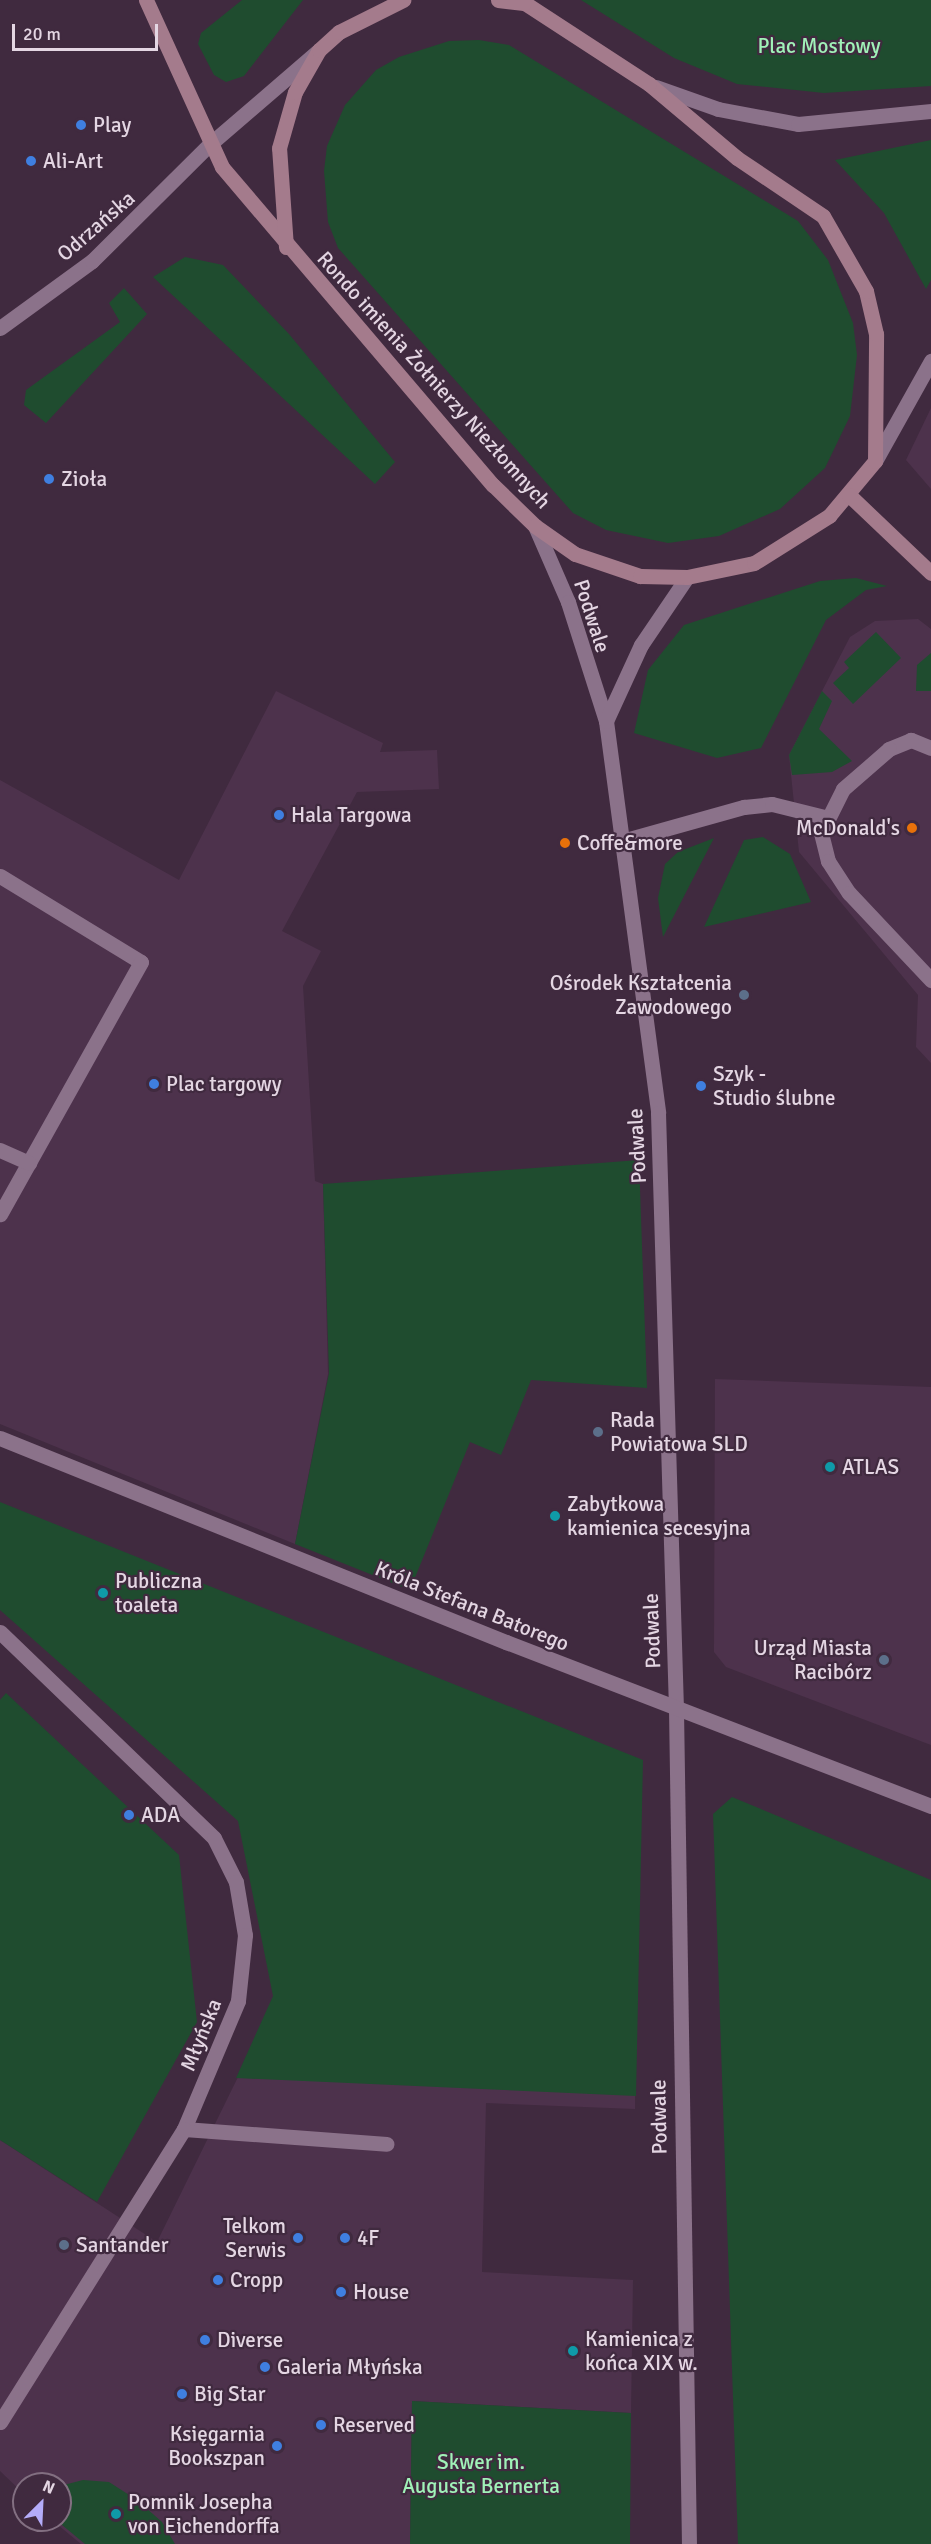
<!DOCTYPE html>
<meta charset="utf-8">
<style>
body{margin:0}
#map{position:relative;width:931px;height:2544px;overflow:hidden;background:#402a3f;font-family:Signika,sans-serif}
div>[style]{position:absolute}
.built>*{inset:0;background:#4d324c}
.green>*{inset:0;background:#1f4c2f}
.service>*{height:15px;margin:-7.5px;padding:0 7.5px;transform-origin:7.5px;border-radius:7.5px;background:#8b728a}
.minor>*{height:15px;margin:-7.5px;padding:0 7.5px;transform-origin:7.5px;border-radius:7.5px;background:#8b728a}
.tertiary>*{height:15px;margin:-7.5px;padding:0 7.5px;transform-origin:7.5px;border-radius:7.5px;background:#8b728a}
.secondary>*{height:15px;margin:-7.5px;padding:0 7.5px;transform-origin:7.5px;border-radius:7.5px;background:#a47b8c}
.dots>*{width:16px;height:16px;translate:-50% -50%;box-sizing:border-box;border:3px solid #402a3f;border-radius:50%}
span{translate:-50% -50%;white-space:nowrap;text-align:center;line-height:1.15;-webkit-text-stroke:4.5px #402a3f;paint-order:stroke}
.park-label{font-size:21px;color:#a0f2b8}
.poi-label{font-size:21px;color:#e4d6e3}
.left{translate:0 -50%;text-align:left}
.right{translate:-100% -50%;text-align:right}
.street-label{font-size:21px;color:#e4d6e3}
.north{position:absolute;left:12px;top:2472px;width:60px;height:60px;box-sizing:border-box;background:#402a3f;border:2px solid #826f81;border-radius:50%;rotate:24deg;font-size:16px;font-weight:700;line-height:24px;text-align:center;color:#e4d6e3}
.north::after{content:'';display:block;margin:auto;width:21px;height:27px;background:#b4acf9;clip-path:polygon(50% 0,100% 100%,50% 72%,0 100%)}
.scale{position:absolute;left:12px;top:24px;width:146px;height:27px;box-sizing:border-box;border:3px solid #e4d6e3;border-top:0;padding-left:8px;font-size:18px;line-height:21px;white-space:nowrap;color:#e4d6e3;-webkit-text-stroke:4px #402a3f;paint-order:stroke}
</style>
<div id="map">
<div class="built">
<div style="clip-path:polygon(931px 408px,931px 489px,906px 460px)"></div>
<div style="clip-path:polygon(918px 619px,931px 629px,931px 1063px,916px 1047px,918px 995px,799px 852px,789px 755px,850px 637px,875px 621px)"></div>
<div style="clip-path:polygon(276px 691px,383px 743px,380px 752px,437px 750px,439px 789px,357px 792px,282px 931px,321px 951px,303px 986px,315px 1181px,323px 1184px,328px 1374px,295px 1544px,0 1424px,0 780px,179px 880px)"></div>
<div style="clip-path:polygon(715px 1379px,931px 1387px,931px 1745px,726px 1667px,714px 1652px)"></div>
<div style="clip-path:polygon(238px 2077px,635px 2094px,635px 2109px,486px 2103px,482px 2272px,633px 2280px,631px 2413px,412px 2401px,410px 2544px,81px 2544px,52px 2520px,60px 2520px,60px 2484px,24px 2484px,24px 2494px,0 2471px,0 2140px,157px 2242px)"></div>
</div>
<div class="green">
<div style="clip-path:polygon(242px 0,303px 0,244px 76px,226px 82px,214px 75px,198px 44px,201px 33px)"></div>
<div style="clip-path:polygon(581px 0,931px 0,931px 86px,824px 93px,737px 84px,674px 58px)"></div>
<div style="clip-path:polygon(479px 40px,509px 45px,798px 221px,828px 260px,853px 323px,857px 355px,850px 416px,825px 468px,780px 509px,719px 536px,668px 543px,606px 530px,573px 513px,338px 248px,328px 222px,324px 171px,327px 146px,345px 105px,376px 70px,399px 57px,449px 41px)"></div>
<div style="clip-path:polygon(931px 140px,931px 280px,926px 289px,884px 213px,835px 160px)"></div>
<div style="clip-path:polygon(185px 257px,223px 265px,289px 334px,395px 462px,375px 484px,153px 277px)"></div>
<div style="clip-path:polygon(124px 288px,147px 314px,46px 423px,24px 405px,26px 390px,120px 322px,109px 303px)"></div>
<div style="clip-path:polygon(856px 578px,887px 586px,866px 590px,826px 620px,761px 748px,717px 758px,634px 733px,648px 670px,684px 625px,820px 581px)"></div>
<div style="clip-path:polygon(876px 632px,901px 658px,853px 704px,833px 683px,849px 668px,844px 662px)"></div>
<div style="clip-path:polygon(931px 653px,931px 691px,916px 691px,917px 665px)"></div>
<div style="clip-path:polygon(822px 691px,832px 701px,819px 729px,852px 761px,832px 772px,792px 775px,789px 755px)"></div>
<div style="clip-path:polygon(763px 837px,790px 854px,811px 902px,704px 927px,744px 840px)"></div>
<div style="clip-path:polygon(714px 838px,663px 937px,658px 898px,665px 864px,678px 852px)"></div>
<div style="clip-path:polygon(639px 1160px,647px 1388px,531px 1380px,501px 1455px,470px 1442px,410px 1590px,295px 1544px,329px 1373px,323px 1184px)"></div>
<div style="clip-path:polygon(0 1502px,643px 1760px,636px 2096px,236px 2078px,273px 1996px,238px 1821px,0 1610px)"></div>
<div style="clip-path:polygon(6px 1693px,179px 1855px,197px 2022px,97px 2202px,0 2140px,0 1700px)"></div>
<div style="clip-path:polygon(732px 1797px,931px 1880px,931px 2544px,738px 2544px,713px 1814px)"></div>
<div style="clip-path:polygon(412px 2401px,631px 2413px,630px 2544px,410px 2544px)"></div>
<div style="clip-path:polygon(83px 2480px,109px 2482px,137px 2500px,162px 2522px,175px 2544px,85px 2544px,56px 2520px,60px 2486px)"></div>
</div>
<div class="service">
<div style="left:931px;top:748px;width:22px;rotate:-158deg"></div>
<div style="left:911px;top:740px;width:24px;rotate:158deg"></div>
<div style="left:889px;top:749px;width:61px;rotate:139deg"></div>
<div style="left:843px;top:789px;width:49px;rotate:116.6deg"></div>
<div style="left:821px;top:833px;width:29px;rotate:76deg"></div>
<div style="left:828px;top:861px;width:38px;rotate:57deg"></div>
<div style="left:849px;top:893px;width:120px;rotate:46.7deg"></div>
<div style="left:622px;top:841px;width:127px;rotate:-15.6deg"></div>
<div style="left:744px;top:807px;width:28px;rotate:-6deg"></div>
<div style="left:772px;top:804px;width:54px;rotate:14deg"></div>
<div style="left:0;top:876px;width:165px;rotate:31.4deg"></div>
<div style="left:141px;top:962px;width:289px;rotate:119.2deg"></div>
<div style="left:0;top:1150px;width:32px;rotate:24deg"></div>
<div style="left:184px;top:2129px;width:203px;rotate:4.2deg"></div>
</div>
<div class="minor">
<div style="left:0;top:328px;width:114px;rotate:-36.1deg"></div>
<div style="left:92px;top:261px;width:166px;rotate:-44.8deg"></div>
<div style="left:210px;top:144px;width:141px;rotate:-40.7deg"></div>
<div style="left:535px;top:526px;width:83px;rotate:66.5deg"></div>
<div style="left:568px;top:602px;width:125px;rotate:72.3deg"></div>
<div style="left:606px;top:721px;width:395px;rotate:82.4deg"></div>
<div style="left:658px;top:1113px;width:596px;rotate:88.27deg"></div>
<div style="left:676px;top:1709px;width:835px;rotate:89.11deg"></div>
<div style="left:606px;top:721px;width:84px;rotate:-65.3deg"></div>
<div style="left:641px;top:645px;width:82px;rotate:-55.9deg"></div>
<div style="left:0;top:1438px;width:546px;rotate:21.96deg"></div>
<div style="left:506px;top:1642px;width:456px;rotate:21.1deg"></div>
<div style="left:0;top:1632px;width:297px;rotate:43.9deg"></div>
<div style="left:214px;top:1838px;width:49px;rotate:63.4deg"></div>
<div style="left:236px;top:1882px;width:54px;rotate:80.4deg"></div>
<div style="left:245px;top:1935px;width:66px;rotate:96.1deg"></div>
<div style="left:238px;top:2001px;width:139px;rotate:112.9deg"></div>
<div style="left:184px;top:2129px;width:346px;rotate:122.1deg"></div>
</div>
<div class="tertiary">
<div style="left:656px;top:87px;width:66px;rotate:19.5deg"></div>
<div style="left:718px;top:109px;width:81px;rotate:10.6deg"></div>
<div style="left:798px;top:124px;width:134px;rotate:-5.6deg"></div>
<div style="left:875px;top:461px;width:115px;rotate:-60.8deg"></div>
</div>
<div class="secondary">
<div style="left:146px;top:0;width:183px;rotate:65.5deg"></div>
<div style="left:222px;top:167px;width:418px;rotate:49.6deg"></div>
<div style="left:493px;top:485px;width:59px;rotate:44.3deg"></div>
<div style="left:535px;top:526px;width:49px;rotate:35deg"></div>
<div style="left:575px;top:554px;width:69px;rotate:18.7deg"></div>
<div style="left:640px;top:576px;width:47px;rotate:1.2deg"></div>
<div style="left:687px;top:577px;width:68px;rotate:-11.8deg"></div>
<div style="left:754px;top:563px;width:89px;rotate:-32.1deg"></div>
<div style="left:829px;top:516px;width:72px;rotate:-50.1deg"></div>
<div style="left:875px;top:461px;width:127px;rotate:-89.5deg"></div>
<div style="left:876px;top:334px;width:44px;rotate:-103.1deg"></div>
<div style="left:866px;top:291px;width:86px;rotate:-119.8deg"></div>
<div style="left:823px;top:216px;width:104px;rotate:-146deg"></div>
<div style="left:737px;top:158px;width:115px;rotate:-139.9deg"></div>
<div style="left:649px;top:84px;width:154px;rotate:-146.9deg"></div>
<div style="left:498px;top:0;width:26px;rotate:7deg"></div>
<div style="left:286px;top:247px;width:99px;rotate:-94deg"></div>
<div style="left:279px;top:148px;width:58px;rotate:-74.1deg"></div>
<div style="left:295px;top:92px;width:48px;rotate:-60.3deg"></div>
<div style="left:319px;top:50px;width:27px;rotate:-42deg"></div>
<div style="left:339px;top:32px;width:72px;rotate:-26.6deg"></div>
<div style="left:849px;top:495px;width:113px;rotate:43.6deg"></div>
</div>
<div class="dots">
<div style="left:81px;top:125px;background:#3f7fe0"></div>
<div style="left:31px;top:161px;background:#3f7fe0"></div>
<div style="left:49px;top:479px;background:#3f7fe0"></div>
<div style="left:279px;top:815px;background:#3f7fe0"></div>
<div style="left:912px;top:828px;background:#e8710a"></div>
<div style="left:565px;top:843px;background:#e8710a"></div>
<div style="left:744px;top:995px;background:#5c6f8a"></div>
<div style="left:154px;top:1084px;background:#3f7fe0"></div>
<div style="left:701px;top:1086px;background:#3f7fe0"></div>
<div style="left:598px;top:1432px;background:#5c6f8a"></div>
<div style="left:830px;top:1467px;background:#0f9aa8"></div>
<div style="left:555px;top:1516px;background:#0f9aa8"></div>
<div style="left:103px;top:1593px;background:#0f9aa8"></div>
<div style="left:884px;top:1660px;background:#5c6f8a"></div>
<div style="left:129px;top:1815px;background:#3f7fe0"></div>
<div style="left:298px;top:2238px;background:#3f7fe0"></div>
<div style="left:345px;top:2238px;background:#3f7fe0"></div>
<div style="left:64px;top:2245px;background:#5c6f8a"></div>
<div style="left:218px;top:2280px;background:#3f7fe0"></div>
<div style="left:341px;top:2292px;background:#3f7fe0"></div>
<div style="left:205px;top:2340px;background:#3f7fe0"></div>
<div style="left:573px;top:2351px;background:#0f9aa8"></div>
<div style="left:265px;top:2367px;background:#3f7fe0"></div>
<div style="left:182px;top:2394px;background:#3f7fe0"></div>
<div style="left:321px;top:2425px;background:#3f7fe0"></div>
<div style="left:277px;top:2446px;background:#3f7fe0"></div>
<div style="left:116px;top:2514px;background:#0f9aa8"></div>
</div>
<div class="park-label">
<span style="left:819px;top:46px">Plac Mostowy</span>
<span style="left:481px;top:2474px">Skwer im.<br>Augusta Bernerta</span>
</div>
<div class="poi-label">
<span class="left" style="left:93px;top:125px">Play</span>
<span class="left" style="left:43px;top:161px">Ali-Art</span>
<span class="left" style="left:61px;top:479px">Zioła</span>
<span class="left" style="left:291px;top:815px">Hala Targowa</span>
<span class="right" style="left:900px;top:828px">McDonald's</span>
<span class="left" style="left:577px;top:843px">Coffe&amp;more</span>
<span class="right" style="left:732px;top:995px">Ośrodek Kształcenia<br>Zawodowego</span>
<span class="left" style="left:713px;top:1086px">Szyk -<br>Studio ślubne</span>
<span class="left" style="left:166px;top:1084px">Plac targowy</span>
<span class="left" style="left:610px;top:1432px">Rada<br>Powiatowa SLD</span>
<span class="left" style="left:842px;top:1467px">ATLAS</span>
<span class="left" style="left:567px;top:1516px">Zabytkowa<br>kamienica secesyjna</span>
<span class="left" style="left:115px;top:1593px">Publiczna<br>toaleta</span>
<span class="right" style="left:872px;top:1660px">Urząd Miasta<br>Racibórz</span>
<span class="left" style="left:141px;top:1815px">ADA</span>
<span class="right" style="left:286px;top:2238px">Telkom<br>Serwis</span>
<span class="left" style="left:357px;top:2238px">4F</span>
<span class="left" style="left:76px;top:2245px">Santander</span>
<span class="left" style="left:230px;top:2280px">Cropp</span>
<span class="left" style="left:353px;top:2292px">House</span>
<span class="left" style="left:585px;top:2351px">Kamienica z<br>końca XIX w.</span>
<span class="left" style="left:217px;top:2340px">Diverse</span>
<span class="left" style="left:277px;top:2367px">Galeria Młyńska</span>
<span class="left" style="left:194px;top:2394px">Big Star</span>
<span class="left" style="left:333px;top:2425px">Reserved</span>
<span class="right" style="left:265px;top:2446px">Księgarnia<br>Bookszpan</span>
<span class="left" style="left:128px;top:2514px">Pomnik Josepha<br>von Eichendorffa</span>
</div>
<div class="street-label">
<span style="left:96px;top:226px;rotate:-41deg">Odrzańska</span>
<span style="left:434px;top:380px;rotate:48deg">Rondo imienia Żołnierzy Niezłomnych</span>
<span style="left:592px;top:616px;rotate:72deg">Podwale</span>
<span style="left:637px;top:1146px;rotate:-93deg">Podwale</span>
<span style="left:472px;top:1606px;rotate:22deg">Króla Stefana Batorego</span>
<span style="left:652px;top:1631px;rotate:-92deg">Podwale</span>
<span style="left:201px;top:2035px;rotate:-68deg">Młyńska</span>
<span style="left:659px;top:2117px;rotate:-91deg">Podwale</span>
</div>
<div class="north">N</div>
<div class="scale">20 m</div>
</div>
